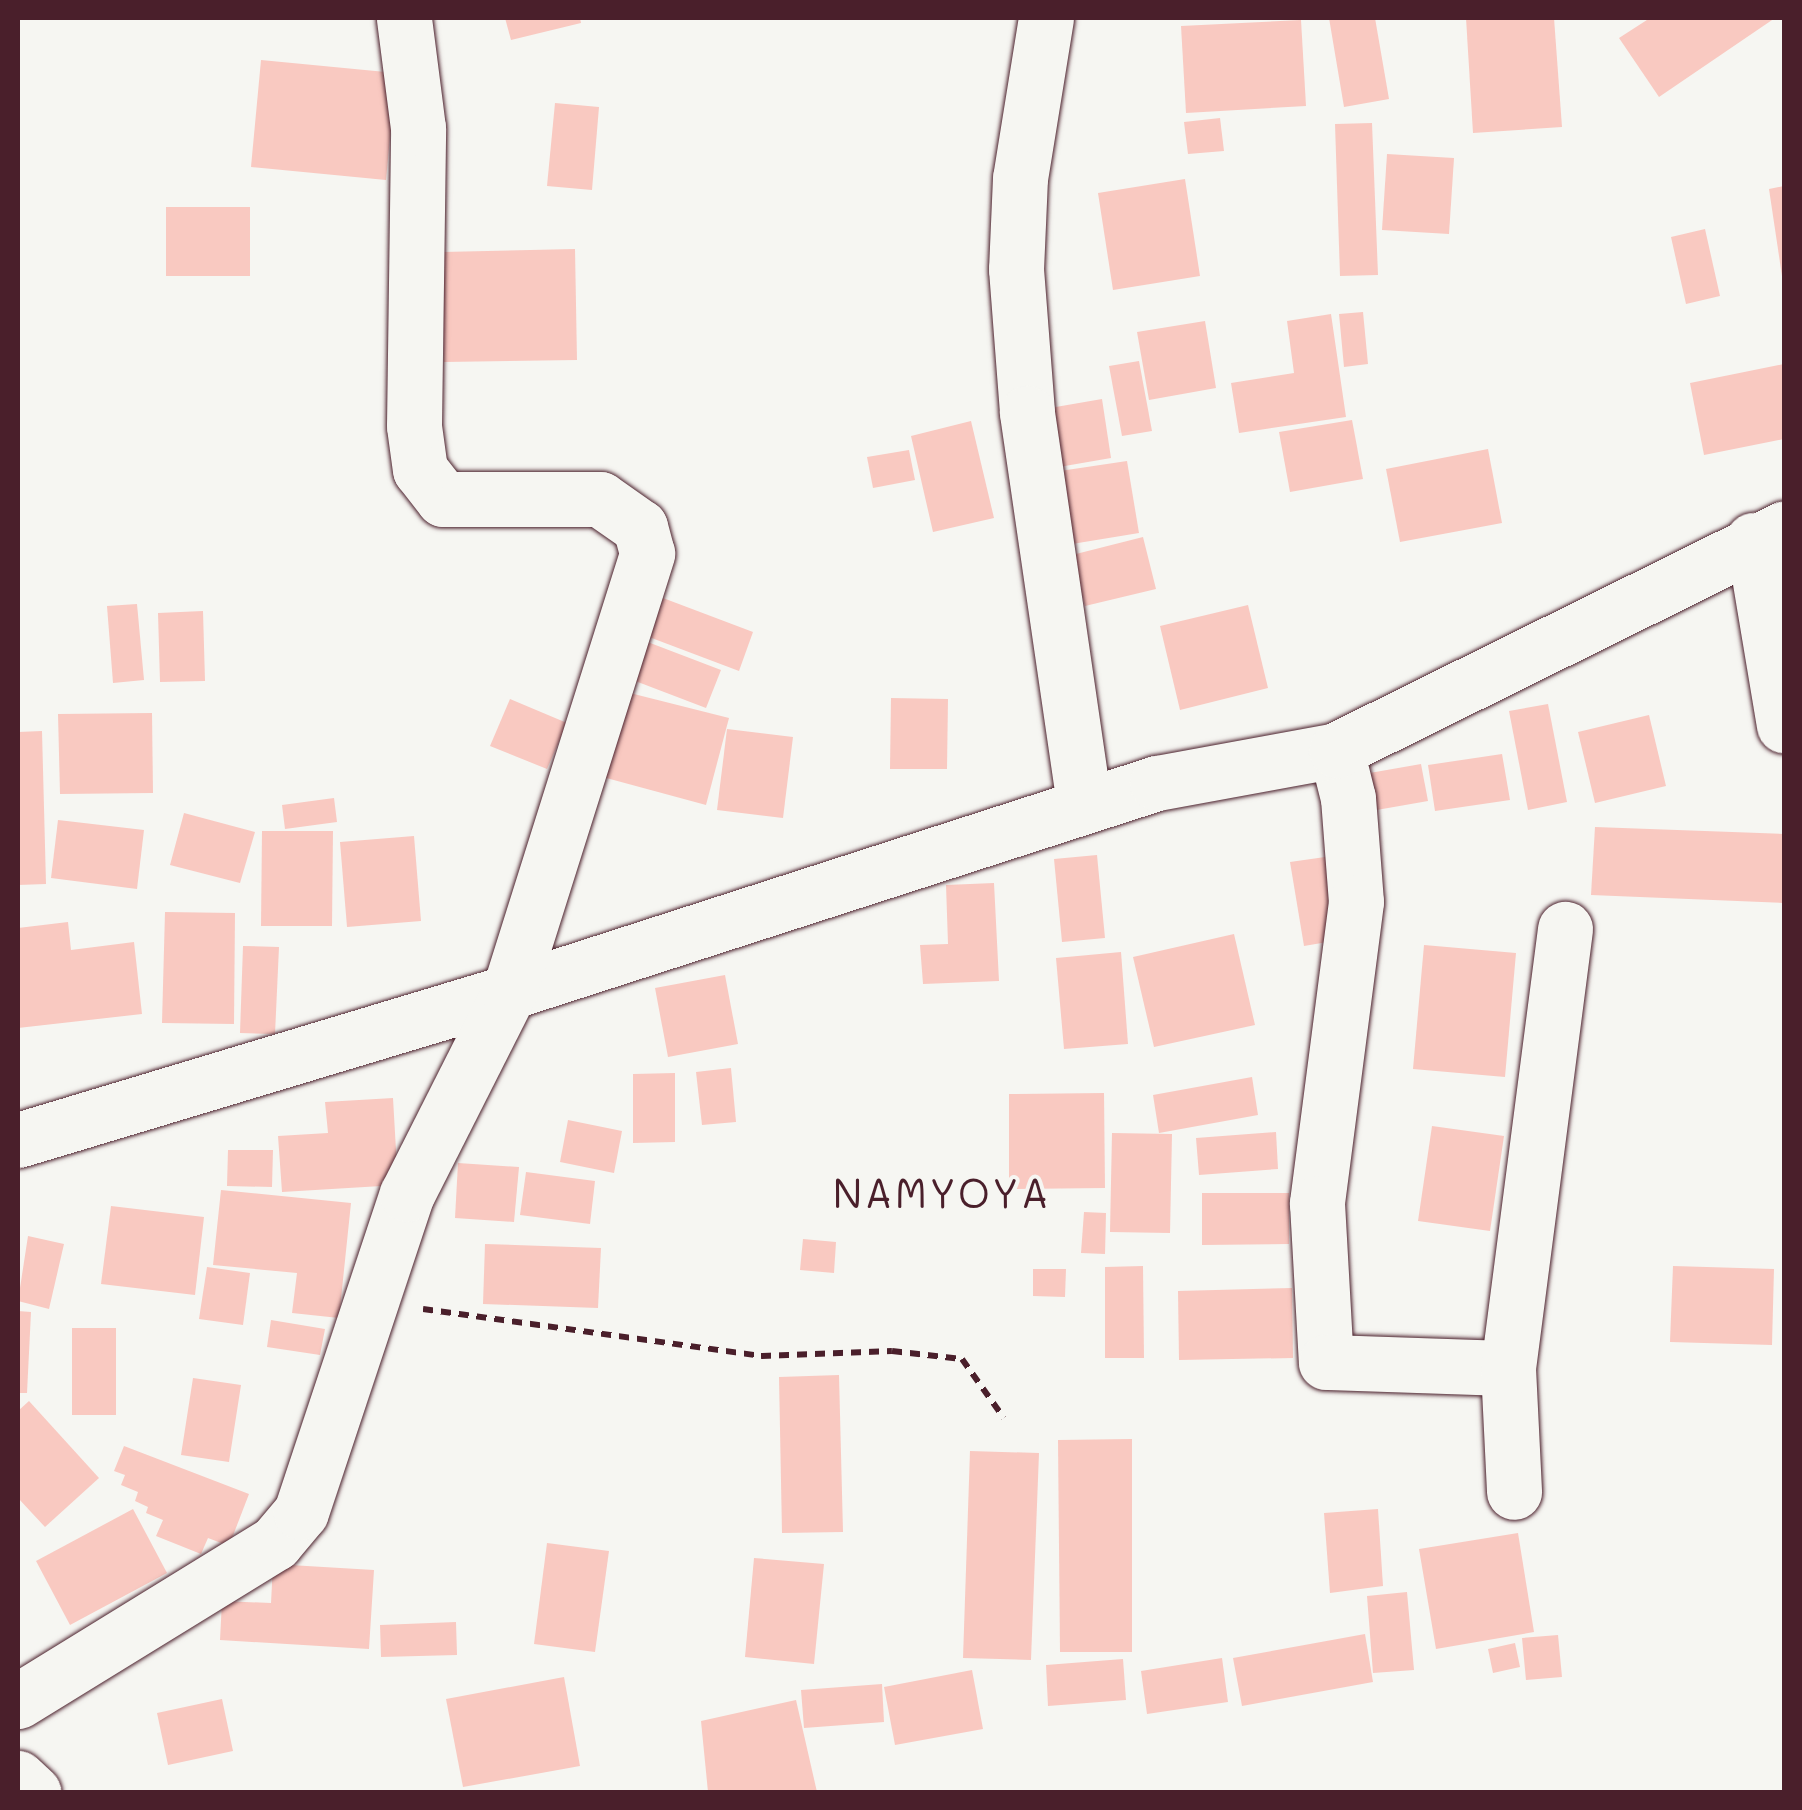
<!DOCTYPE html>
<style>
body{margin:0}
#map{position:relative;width:1802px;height:1810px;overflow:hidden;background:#f6f6f2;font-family:Mali,sans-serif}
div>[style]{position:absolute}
.building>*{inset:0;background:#f9c9c1}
.path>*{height:6px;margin-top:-3px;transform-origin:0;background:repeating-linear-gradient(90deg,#4a1f2b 0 10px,transparent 0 18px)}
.roads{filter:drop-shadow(0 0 2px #4a1f2b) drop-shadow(0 0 2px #4a1f2b)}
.minor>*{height:55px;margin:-27.5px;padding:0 27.5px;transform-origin:27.5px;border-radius:27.5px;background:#f6f6f2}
span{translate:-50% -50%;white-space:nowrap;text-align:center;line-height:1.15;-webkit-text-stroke:8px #f6f6f2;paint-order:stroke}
.quarter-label{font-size:40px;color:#4a1f2b;letter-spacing:2.5px}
.frame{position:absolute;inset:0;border:20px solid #4a1f2b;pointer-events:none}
</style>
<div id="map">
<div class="building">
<div style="clip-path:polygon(505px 18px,580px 18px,581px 23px,511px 40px)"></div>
<div style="clip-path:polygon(1329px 18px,1375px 18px,1389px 99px,1344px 107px)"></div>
<div style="clip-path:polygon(1466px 18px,1554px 18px,1562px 127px,1473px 133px)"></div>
<div style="clip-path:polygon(1650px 18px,1775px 18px,1659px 97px,1619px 38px)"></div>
<div style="clip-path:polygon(1301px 20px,1306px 106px,1186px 113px,1181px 26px)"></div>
<div style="clip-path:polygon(261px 60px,396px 73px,386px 180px,251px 167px)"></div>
<div style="clip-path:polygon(555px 103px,599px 107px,592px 190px,547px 186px)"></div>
<div style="clip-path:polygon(1220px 118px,1224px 151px,1188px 154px,1184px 122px)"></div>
<div style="clip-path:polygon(1372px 123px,1378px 275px,1340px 276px,1335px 124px)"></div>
<div style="clip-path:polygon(1387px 154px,1454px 158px,1449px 234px,1382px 230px)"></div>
<div style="clip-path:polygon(1185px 179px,1200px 276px,1113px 290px,1098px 193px)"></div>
<div style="clip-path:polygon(1784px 186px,1784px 276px,1782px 276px,1769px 189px)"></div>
<div style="clip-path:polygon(166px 207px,250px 207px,250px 276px,166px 276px)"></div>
<div style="clip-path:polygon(1705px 229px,1720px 296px,1686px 304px,1671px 237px)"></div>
<div style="clip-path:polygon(575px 249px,577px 360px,444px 362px,442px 252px)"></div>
<div style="clip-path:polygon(1363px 312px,1368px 364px,1344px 367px,1339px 314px)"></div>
<div style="clip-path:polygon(1331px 314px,1346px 417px,1239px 433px,1231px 383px,1294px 373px,1287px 321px)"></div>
<div style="clip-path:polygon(1205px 321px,1216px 388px,1149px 400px,1137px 332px)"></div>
<div style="clip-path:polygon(1139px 361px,1152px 431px,1122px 436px,1109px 366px)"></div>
<div style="clip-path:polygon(1784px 364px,1784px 439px,1704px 455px,1690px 383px)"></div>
<div style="clip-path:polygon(1102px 399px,1111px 458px,1059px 467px,1050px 408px)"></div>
<div style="clip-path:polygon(1352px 420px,1363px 479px,1290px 492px,1279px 432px)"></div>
<div style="clip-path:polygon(971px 421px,994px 518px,933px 532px,911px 436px)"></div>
<div style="clip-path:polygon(1488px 449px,1502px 523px,1400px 542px,1386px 469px)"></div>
<div style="clip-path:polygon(909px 450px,915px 480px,873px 488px,867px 457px)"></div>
<div style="clip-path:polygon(1127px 461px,1139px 533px,1072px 544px,1060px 471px)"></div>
<div style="clip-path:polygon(1143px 537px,1156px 589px,1085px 606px,1072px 555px)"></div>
<div style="clip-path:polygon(663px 598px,753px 632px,739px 671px,649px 637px)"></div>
<div style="clip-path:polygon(137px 604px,144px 680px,113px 683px,107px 606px)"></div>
<div style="clip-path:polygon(1248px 605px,1268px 688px,1180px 710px,1160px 626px)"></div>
<div style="clip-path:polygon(203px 611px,205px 681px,160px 682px,158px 613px)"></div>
<div style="clip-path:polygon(645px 641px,721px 670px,706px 708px,630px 679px)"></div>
<div style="clip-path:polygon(622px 691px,729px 718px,706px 805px,599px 776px)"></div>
<div style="clip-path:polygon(891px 698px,948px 699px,947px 769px,890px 769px)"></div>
<div style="clip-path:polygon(510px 699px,567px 723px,547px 769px,490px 746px)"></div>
<div style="clip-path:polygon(1548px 704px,1567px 802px,1528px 810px,1509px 711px)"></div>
<div style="clip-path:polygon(152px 713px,153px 793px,60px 794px,58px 714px)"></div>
<div style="clip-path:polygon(1649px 715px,1666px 786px,1595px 803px,1578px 732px)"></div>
<div style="clip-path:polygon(727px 729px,793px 737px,783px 818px,717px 810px)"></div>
<div style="clip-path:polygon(42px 731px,46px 884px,18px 885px,18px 732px)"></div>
<div style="clip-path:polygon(1502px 754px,1510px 800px,1435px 811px,1428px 765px)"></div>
<div style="clip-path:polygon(1421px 764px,1428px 801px,1371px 811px,1364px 774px)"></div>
<div style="clip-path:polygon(334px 798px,337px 822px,285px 829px,282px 805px)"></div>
<div style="clip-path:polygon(184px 813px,255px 832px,240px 883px,170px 865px)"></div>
<div style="clip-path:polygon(58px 820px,144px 830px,137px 889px,51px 878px)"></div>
<div style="clip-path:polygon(1595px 827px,1784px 834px,1784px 903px,1591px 895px)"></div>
<div style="clip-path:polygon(262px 831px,333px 831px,332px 926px,261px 926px)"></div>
<div style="clip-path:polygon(414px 836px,421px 921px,347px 927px,340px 842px)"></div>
<div style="clip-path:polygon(1097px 855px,1105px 938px,1062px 942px,1054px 859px)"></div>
<div style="clip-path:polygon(1332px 856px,1345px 939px,1304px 946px,1290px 862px)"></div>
<div style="clip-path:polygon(994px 883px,999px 981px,923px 984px,920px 945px,948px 944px,946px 885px)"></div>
<div style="clip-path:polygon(165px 912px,235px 913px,234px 1024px,162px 1023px)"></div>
<div style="clip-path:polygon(68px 922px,71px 950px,134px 942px,142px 1014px,18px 1028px,18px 928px)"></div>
<div style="clip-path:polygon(1234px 934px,1255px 1025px,1154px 1047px,1133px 957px)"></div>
<div style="clip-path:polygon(1424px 945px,1516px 953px,1505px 1077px,1413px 1069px)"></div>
<div style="clip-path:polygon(243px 946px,279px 947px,275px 1034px,240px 1033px)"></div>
<div style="clip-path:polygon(1121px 952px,1128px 1044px,1064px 1049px,1056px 958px)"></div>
<div style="clip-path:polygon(725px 975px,738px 1044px,668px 1057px,655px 988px)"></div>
<div style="clip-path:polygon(731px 1068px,736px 1122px,702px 1125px,696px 1072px)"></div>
<div style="clip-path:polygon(675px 1073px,675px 1142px,633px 1143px,633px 1074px)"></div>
<div style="clip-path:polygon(1252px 1077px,1258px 1115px,1159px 1133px,1153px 1095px)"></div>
<div style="clip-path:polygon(1104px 1093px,1105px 1188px,1009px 1189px,1009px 1094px)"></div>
<div style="clip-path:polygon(393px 1098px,398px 1185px,282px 1192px,278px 1136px,328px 1133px,325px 1102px)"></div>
<div style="clip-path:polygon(568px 1120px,622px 1131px,614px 1173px,560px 1162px)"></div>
<div style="clip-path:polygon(1432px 1126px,1504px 1136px,1490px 1231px,1418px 1221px)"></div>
<div style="clip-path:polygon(1276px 1132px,1278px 1169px,1199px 1175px,1196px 1138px)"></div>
<div style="clip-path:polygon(1112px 1133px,1172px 1134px,1170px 1233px,1110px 1232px)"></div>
<div style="clip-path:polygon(228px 1150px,273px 1150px,272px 1187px,227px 1186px)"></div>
<div style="clip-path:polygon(458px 1163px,519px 1167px,514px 1222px,455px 1218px)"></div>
<div style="clip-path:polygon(526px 1172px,595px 1181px,590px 1224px,520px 1215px)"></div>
<div style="clip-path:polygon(221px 1190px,351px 1203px,339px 1318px,292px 1313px,297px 1273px,213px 1265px)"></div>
<div style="clip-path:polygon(1202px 1193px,1289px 1193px,1289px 1244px,1202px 1245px)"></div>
<div style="clip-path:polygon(111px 1206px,204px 1217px,195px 1295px,101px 1284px)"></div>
<div style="clip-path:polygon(1084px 1212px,1106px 1213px,1105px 1254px,1081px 1253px)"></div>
<div style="clip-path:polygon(28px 1236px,64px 1244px,49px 1309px,18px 1301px)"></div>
<div style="clip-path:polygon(803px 1239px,836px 1242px,834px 1273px,800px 1270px)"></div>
<div style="clip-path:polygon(485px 1244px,601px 1248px,598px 1308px,483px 1304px)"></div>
<div style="clip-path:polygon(1143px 1266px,1144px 1358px,1105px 1358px,1105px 1267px)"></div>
<div style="clip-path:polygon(1673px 1266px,1774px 1269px,1772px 1345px,1670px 1342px)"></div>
<div style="clip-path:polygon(207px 1267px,250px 1273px,243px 1325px,199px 1319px)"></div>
<div style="clip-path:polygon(1033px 1269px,1066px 1269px,1065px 1297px,1033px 1296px)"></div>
<div style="clip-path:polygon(1292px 1288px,1293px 1358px,1179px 1360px,1178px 1291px)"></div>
<div style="clip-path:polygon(18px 1311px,31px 1312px,27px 1393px,18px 1393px)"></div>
<div style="clip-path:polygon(271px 1320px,325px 1329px,320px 1355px,267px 1347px)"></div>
<div style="clip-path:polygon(72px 1328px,116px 1328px,116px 1415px,72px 1415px)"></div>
<div style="clip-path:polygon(839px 1375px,843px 1532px,782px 1533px,779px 1377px)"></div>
<div style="clip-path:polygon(193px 1378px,241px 1385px,229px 1462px,181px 1455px)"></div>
<div style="clip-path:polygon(29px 1401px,99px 1478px,45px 1527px,18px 1498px,18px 1411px)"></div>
<div style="clip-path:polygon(1132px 1439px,1132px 1652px,1060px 1652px,1058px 1440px)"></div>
<div style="clip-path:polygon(124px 1446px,249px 1494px,229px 1546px,208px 1538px,201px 1554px,156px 1536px,163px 1520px,146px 1513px,148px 1507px,135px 1501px,138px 1492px,121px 1485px,125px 1475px,114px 1471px)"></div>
<div style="clip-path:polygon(970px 1451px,1039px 1453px,1031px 1660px,963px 1658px)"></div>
<div style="clip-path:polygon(133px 1509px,167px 1573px,70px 1625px,36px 1561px)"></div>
<div style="clip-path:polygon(1378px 1509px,1383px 1586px,1330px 1593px,1324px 1513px)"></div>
<div style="clip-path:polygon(1518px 1533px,1534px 1632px,1436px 1649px,1419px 1549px)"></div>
<div style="clip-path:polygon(547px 1543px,609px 1551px,595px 1652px,534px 1644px)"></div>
<div style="clip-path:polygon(754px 1558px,824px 1564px,814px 1664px,745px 1657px)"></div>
<div style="clip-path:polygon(273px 1564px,374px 1570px,369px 1649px,220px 1640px,222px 1601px,271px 1603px)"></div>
<div style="clip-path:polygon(1407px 1592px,1414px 1670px,1373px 1673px,1367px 1596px)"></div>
<div style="clip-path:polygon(456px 1622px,457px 1655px,381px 1657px,380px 1625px)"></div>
<div style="clip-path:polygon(1365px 1634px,1373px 1682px,1242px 1706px,1233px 1658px)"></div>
<div style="clip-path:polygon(1558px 1635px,1562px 1677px,1526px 1680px,1522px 1638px)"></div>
<div style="clip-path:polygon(1515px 1643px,1520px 1667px,1493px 1673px,1488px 1649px)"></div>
<div style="clip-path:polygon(1222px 1658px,1228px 1702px,1147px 1714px,1141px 1671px)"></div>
<div style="clip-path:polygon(1123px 1659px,1126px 1700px,1048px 1706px,1046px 1665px)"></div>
<div style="clip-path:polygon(972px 1670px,983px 1729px,895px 1745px,884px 1687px)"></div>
<div style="clip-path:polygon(564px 1677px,580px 1766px,463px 1787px,446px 1699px)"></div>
<div style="clip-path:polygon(882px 1684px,884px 1722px,804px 1728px,801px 1690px)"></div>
<div style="clip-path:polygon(222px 1699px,233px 1751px,168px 1765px,157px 1713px)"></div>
<div style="clip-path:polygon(796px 1700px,817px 1792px,708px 1792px,701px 1721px)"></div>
</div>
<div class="path">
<div style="left:423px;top:1309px;width:341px;rotate:7.9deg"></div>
<div style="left:761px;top:1356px;width:131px;rotate:-2.2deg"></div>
<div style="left:892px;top:1351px;width:70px;rotate:6.5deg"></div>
<div style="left:962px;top:1359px;width:72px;rotate:54.6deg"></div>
</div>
<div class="roads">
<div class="minor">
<div style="left:1046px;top:18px;width:162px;rotate:99.2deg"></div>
<div style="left:1020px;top:178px;width:91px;rotate:92.5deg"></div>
<div style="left:1016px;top:269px;width:144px;rotate:85.6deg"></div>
<div style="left:1027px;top:413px;width:396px;rotate:81.7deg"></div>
<div style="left:1753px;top:540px;width:188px;rotate:80.5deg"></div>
<div style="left:1336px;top:750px;width:49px;rotate:76deg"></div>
<div style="left:1348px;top:798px;width:104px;rotate:85.6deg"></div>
<div style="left:1356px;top:902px;width:304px;rotate:97.4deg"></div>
<div style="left:1317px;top:1203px;width:159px;rotate:86.8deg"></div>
<div style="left:1326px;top:1362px;width:182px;rotate:1.9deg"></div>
<div style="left:1508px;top:1368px;width:124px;rotate:87.2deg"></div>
<div style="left:18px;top:1140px;width:513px;rotate:-16.77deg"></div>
<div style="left:509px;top:992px;width:681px;rotate:-17.88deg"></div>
<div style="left:1157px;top:783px;width:182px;rotate:-10.4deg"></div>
<div style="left:1336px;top:750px;width:500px;rotate:-26.3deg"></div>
<div style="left:1508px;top:1368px;width:443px;rotate:-82.6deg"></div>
<div style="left:18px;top:1701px;width:302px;rotate:-31.6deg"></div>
<div style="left:275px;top:1543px;width:40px;rotate:-50deg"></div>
<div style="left:301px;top:1512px;width:335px;rotate:-71.6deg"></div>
<div style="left:407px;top:1194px;width:226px;rotate:-63.2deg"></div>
<div style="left:509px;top:992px;width:460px;rotate:-72.5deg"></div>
<div style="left:647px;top:553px;width:27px;rotate:-105deg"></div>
<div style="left:640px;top:527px;width:49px;rotate:-145deg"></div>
<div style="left:600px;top:499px;width:157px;rotate:180deg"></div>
<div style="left:443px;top:499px;width:37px;rotate:-128deg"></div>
<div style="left:420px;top:470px;width:44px;rotate:-97.8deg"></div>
<div style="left:414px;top:426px;width:298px;rotate:-89.2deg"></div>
<div style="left:418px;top:128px;width:111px;rotate:-97.3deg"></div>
<div style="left:18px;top:1778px;width:21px;rotate:43deg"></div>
</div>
</div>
<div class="quarter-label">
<span style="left:942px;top:1192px">NAMYOYA</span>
</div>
<div class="frame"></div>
</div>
